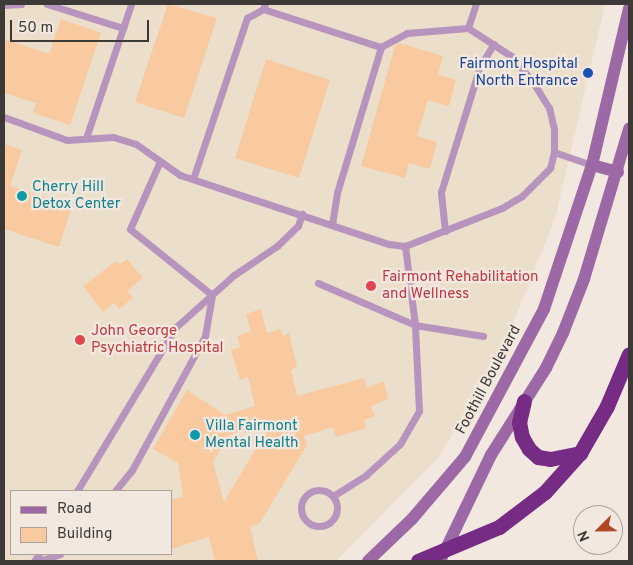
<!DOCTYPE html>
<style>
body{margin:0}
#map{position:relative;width:633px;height:565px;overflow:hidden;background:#f2e8df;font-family:Overpass,sans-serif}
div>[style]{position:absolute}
.medical>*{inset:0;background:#ebdeca}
.building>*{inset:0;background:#f9ca9f}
.lane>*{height:7px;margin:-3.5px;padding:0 3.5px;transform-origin:3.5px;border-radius:3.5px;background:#b794bd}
.lane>.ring{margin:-3.5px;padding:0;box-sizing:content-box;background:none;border:7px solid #b794bd;border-radius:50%}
.secondary>*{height:12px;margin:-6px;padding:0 6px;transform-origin:6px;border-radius:6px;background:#9c69a6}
.highway>*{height:15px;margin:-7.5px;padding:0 7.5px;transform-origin:7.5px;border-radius:7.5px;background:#762b84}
.dots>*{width:14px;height:14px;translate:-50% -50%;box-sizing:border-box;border:2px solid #f2e8df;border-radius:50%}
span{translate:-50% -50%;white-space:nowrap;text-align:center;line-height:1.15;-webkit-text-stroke:4.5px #f2e8df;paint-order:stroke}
.transit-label{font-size:15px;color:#164399}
.right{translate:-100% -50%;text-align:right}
.culture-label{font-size:15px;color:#0d838f}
.left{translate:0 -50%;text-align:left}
.health-label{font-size:15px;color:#be3a42}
.street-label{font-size:15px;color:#3d3936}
.frame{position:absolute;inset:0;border:5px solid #3d3936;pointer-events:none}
.legend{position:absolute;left:10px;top:490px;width:162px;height:65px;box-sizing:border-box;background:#f2e8df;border:1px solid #aaa29b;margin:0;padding:6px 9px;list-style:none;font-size:15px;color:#3d3936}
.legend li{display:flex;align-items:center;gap:10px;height:25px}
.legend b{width:25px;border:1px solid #aaa29b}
.north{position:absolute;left:573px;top:505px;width:50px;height:50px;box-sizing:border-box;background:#f2e8df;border:1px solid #aaa29b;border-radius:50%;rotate:247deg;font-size:14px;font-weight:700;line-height:20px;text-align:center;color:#3d3936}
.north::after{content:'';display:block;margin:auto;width:18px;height:22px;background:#b04826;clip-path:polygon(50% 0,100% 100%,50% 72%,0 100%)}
.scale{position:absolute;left:10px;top:20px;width:139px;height:22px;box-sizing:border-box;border:2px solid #3d3936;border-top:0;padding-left:6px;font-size:15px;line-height:18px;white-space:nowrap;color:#3d3936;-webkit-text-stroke:4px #f2e8df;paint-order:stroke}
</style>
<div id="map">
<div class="medical">
<div style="clip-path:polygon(evenodd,4px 4px,605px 4px,555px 219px,511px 328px,440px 456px,336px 561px,4px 561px,4px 4px,11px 491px,171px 491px,171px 554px,11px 554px,11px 491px)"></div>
</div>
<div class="building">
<div style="clip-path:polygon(168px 4px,217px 18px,184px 118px,135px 102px)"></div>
<div style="clip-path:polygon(61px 19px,101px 33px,70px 125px,33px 113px,36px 103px,4px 93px,4px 39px,49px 54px)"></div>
<div style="clip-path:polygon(399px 43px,443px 56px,438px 75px,456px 80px,449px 106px,428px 100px,417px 136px,437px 142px,430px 169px,409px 163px,405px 178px,361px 166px,395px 46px)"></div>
<div style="clip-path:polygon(266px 59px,330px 80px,299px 178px,235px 158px)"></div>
<div style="clip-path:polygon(4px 144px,22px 150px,10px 186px,72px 206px,59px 247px,4px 229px)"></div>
<div style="clip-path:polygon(127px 259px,143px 278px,127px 291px,133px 298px,119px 309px,114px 303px,103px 312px,83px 286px,116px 261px,119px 265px)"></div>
<div style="clip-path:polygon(evenodd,261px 309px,267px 333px,280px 329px,283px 336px,289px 333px,297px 367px,291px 370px,297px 396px,364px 378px,367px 388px,384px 381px,388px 399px,371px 406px,375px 416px,364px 420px,366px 428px,336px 437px,333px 427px,304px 436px,307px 445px,260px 523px,250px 527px,258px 561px,215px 561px,209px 537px,171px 549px,171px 500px,183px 497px,178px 463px,153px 449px,187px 390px,225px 415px,255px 406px,248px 377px,240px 380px,231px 350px,240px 347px,237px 336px,251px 331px,246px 314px,261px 309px,271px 423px,224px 502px,213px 462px,229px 435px,271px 423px)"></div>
</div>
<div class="lane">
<div style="left:47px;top:4px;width:80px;rotate:17.5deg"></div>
<div style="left:4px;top:5px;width:17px;rotate:-3deg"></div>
<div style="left:263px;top:9px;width:124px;rotate:17.9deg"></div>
<div style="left:468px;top:28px;width:25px;rotate:-72deg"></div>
<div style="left:4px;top:117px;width:67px;rotate:20.1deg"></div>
<div style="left:67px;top:140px;width:46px;rotate:-3.7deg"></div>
<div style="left:113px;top:137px;width:24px;rotate:17deg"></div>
<div style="left:136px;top:144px;width:54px;rotate:35.2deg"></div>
<div style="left:180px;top:175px;width:220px;rotate:18.3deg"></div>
<div style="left:389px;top:244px;width:16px;rotate:7deg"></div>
<div style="left:405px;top:246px;width:104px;rotate:-21.4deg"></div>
<div style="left:502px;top:208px;width:23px;rotate:-31deg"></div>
<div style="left:522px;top:196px;width:40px;rotate:-45deg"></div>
<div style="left:550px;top:168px;width:16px;rotate:-76deg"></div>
<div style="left:554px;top:152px;width:23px;rotate:-90deg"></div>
<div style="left:554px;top:129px;width:22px;rotate:-103deg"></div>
<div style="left:549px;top:108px;width:31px;rotate:-122deg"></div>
<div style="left:533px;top:82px;width:34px;rotate:-130deg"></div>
<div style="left:511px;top:56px;width:51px;rotate:-146.9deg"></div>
<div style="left:468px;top:28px;width:61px;rotate:175.3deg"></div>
<div style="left:407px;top:33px;width:30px;rotate:152deg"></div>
<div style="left:381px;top:47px;width:152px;rotate:106.8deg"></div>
<div style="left:337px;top:193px;width:30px;rotate:99deg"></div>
<div style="left:86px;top:138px;width:141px;rotate:-71.4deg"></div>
<div style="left:554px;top:152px;width:40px;rotate:18.9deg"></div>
<div style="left:193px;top:179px;width:170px;rotate:-71.5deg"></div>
<div style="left:247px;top:18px;width:18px;rotate:-29deg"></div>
<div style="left:263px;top:9px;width:5px;rotate:-68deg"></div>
<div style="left:445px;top:231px;width:39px;rotate:-96deg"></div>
<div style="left:441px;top:192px;width:132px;rotate:-72.8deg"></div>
<div style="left:480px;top:66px;width:26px;rotate:-58deg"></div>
<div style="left:318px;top:283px;width:106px;rotate:23.4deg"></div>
<div style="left:415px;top:325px;width:69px;rotate:9.2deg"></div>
<div class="ring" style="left:301px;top:490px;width:29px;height:29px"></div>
<div style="left:77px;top:491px;width:192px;rotate:-58.9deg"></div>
<div style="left:176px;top:327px;width:78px;rotate:-41.9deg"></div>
<div style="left:234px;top:275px;width:52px;rotate:-34deg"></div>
<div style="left:277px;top:246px;width:29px;rotate:-44deg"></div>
<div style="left:298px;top:226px;width:13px;rotate:-72deg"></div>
<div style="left:115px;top:491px;width:27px;rotate:-51deg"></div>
<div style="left:132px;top:470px;width:153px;rotate:-61.4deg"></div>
<div style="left:205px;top:336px;width:42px;rotate:-80.3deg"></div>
<div style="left:212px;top:295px;width:105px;rotate:-141.2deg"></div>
<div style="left:130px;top:229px;width:74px;rotate:-66.2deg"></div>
<div style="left:333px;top:496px;width:39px;rotate:-32deg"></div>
<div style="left:366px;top:475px;width:46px;rotate:-42.4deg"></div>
<div style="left:400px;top:444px;width:38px;rotate:-60deg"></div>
<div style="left:419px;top:411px;width:86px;rotate:-92.7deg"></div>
<div style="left:415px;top:325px;width:80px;rotate:-97.2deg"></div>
<div style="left:34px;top:561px;width:9px;rotate:-54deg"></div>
<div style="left:39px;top:561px;width:22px;rotate:-18deg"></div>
</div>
<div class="secondary">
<div style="left:592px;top:165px;width:27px;rotate:15deg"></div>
<div style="left:368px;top:561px;width:61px;rotate:-43.7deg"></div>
<div style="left:412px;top:519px;width:82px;rotate:-49.5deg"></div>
<div style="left:465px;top:457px;width:168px;rotate:-61.9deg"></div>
<div style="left:544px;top:309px;width:152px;rotate:-71.6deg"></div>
<div style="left:592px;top:165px;width:161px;rotate:-76.7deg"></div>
<div style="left:440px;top:561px;width:118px;rotate:-64.3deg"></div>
<div style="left:491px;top:455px;width:103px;rotate:-57.7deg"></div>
<div style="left:546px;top:368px;width:39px;rotate:-64deg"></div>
<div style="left:563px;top:333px;width:58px;rotate:-68.7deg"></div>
<div style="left:584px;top:279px;width:157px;rotate:-73.3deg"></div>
</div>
<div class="highway">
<div style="left:524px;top:401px;width:22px;rotate:103deg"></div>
<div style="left:519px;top:422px;width:15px;rotate:79deg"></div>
<div style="left:522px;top:437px;width:14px;rotate:60deg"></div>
<div style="left:529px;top:449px;width:12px;rotate:42deg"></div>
<div style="left:538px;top:457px;width:12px;rotate:9deg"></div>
<div style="left:550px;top:459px;width:31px;rotate:-11deg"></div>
<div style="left:418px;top:561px;width:88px;rotate:-22.8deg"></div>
<div style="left:499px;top:527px;width:58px;rotate:-37.3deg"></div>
<div style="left:545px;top:492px;width:52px;rotate:-48.1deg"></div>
<div style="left:580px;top:453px;width:54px;rotate:-60.1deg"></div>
<div style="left:607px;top:406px;width:56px;rotate:-67.1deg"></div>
</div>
<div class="dots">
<div style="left:588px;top:73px;background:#1a4fb4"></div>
<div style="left:22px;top:196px;background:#0f9aa8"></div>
<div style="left:371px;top:286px;background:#e0444e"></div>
<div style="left:80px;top:340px;background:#e0444e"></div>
<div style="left:195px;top:435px;background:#0f9aa8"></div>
</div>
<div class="transit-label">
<span class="right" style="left:578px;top:73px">Fairmont Hospital<br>North Entrance</span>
</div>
<div class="culture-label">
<span class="left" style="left:32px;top:196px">Cherry Hill<br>Detox Center</span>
<span class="left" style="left:205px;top:435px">Villa Fairmont<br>Mental Health</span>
</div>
<div class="health-label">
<span class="left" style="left:382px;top:286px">Fairmont Rehabilitation<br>and Wellness</span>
<span class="left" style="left:91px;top:340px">John George<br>Psychiatric Hospital</span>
</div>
<div class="street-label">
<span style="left:489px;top:380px;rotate:-62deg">Foothill Boulevard</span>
</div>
<div class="frame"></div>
<ul class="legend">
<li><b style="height:6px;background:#9c69a6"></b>Road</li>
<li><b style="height:14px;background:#f9ca9f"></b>Building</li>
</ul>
<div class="north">N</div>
<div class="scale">50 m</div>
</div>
